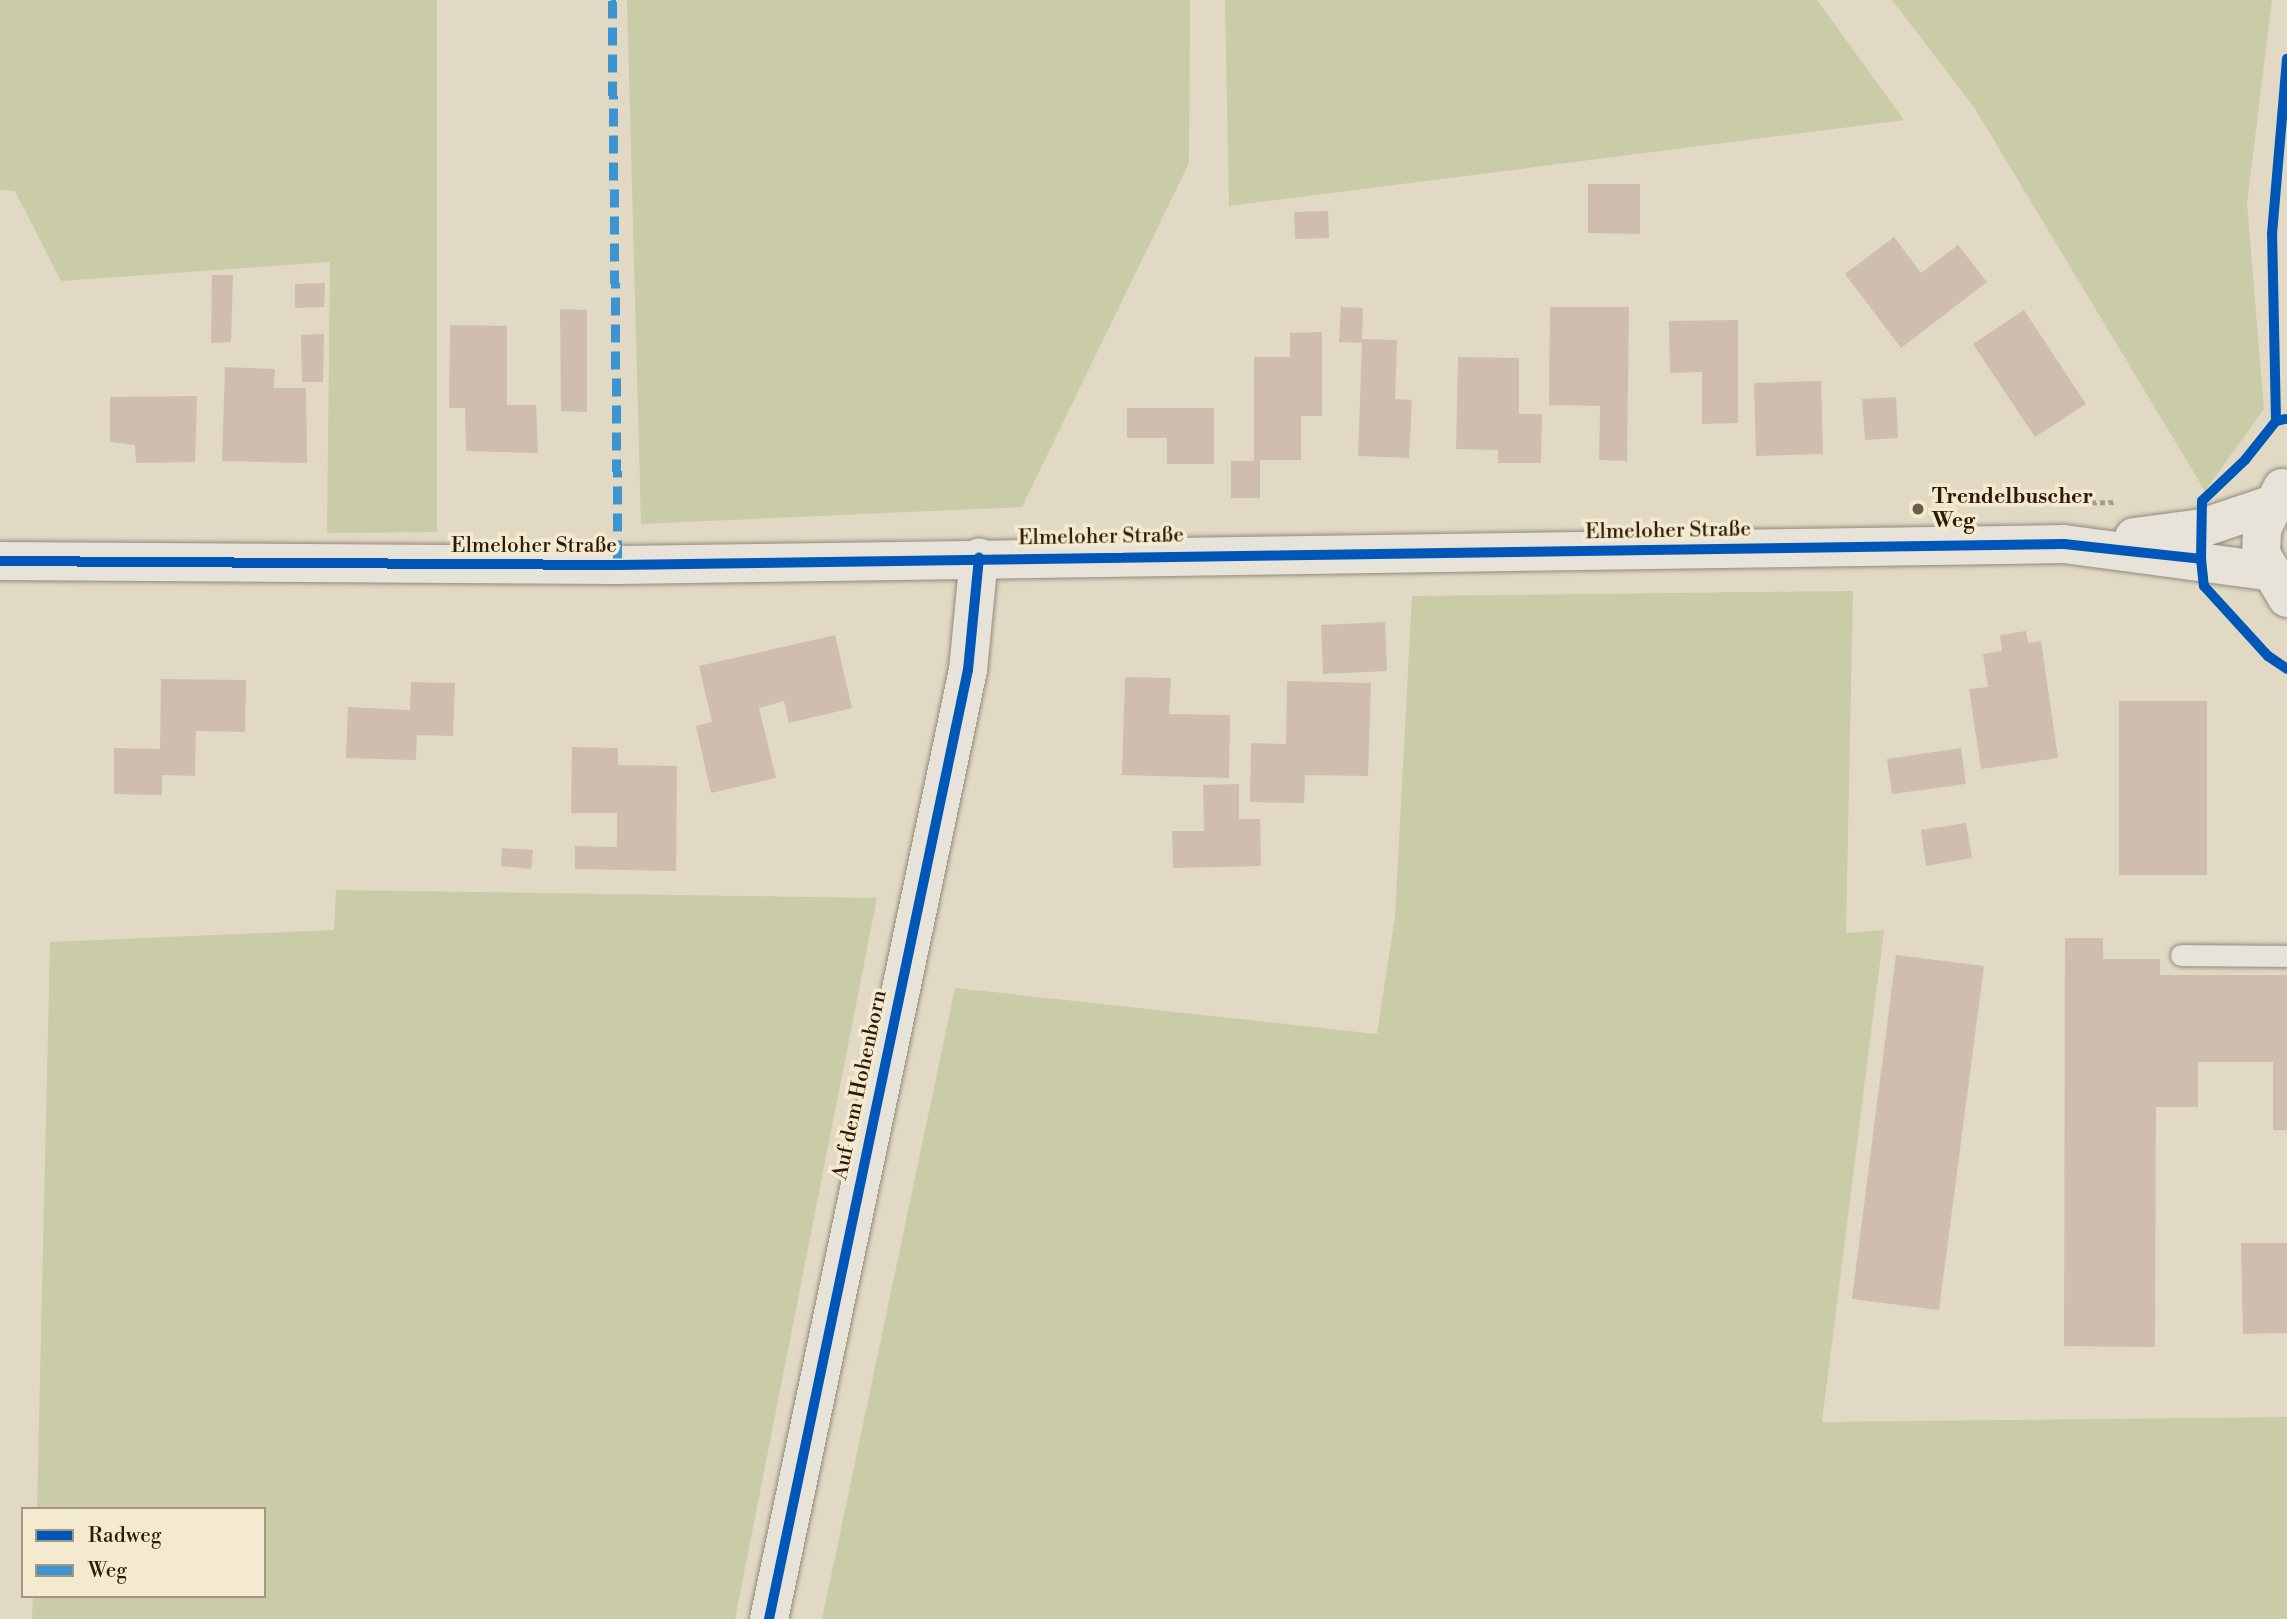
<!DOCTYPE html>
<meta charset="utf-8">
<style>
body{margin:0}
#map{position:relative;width:2287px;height:1619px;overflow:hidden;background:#e1d9c4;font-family:"Libre Bodoni",serif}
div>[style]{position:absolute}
.green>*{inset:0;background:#c9cca7}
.building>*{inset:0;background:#cfbeae}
.path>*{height:4.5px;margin-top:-2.25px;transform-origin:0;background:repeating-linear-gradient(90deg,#a39e94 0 5px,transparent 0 8.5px)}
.roads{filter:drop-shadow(0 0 2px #918a7c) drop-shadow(0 0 2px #918a7c)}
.service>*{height:21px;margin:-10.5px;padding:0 10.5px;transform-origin:10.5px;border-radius:10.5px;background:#e7e3d8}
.minor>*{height:38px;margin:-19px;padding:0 19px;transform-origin:19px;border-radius:19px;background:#e7e3d8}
.tertiary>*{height:38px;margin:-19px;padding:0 19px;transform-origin:19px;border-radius:19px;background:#e7e3d8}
.quiet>*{height:9px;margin-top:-4.5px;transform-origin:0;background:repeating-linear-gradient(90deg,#3c94d1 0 18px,transparent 0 27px)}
.cycleway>*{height:10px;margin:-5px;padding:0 5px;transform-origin:5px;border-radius:5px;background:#0057b8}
.dots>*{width:19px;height:19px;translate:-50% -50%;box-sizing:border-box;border:4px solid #f4ead0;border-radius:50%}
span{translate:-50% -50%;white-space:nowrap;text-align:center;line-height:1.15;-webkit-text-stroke:7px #f4ead0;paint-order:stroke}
.poi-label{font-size:21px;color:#2d1b07;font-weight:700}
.left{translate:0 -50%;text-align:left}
.street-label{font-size:21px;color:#2d1b07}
.legend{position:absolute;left:21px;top:1507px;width:245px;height:91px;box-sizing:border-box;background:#f4ead0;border:2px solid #a49780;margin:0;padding:9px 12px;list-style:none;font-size:21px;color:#2d1b07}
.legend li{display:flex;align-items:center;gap:14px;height:35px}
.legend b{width:35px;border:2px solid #a49780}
</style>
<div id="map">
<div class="green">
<div style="clip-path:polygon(0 0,437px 0,437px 532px,327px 533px,330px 262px,61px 281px,15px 191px,0 190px)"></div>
<div style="clip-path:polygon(627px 0,1190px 0,1189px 163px,1022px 507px,641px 524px)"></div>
<div style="clip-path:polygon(1225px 0,1817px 0,1904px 120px,1229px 206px)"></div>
<div style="clip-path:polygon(1892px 0,2272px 0,2247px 203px,2264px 409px,2205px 491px,1974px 107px)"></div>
<div style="clip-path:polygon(1853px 591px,1846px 933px,1884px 930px,1822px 1422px,2287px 1417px,2287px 1619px,822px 1619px,955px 988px,1377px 1034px,1395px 916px,1412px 596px)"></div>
<div style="clip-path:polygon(336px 890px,877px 898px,735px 1619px,32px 1619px,33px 1596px,264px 1596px,264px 1509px,37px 1509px,50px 942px,334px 930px)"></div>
</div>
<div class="building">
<div style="clip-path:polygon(1588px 184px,1640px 184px,1640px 234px,1588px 233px)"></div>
<div style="clip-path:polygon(1328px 211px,1329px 238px,1295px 239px,1294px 212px)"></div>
<div style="clip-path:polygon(1894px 237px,1921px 273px,1958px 245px,1987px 282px,1901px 348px,1845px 274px)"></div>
<div style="clip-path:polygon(212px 275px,233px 275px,231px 342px,211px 343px)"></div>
<div style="clip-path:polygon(325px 283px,324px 307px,295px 308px,295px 284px)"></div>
<div style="clip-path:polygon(1341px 307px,1363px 308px,1362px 339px,1397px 340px,1395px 399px,1412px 400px,1409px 458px,1358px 456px,1362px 343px,1339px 342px)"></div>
<div style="clip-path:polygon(1550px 307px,1629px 307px,1627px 461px,1599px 460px,1600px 406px,1549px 405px)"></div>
<div style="clip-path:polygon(560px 309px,587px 310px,587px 412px,561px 411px)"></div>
<div style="clip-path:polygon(2024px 310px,2086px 404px,2035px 437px,1973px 344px)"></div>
<div style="clip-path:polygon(1738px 320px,1738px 423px,1702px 424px,1702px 372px,1670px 373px,1669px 321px)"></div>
<div style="clip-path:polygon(450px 325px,507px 326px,507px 405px,536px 405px,538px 453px,466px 451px,465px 408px,449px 408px)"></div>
<div style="clip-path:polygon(1322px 332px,1322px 416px,1301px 416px,1301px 460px,1260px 460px,1260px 498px,1231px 498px,1231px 461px,1254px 461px,1254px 357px,1290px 357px,1290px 333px)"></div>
<div style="clip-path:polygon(324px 334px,323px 382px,302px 382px,301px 335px)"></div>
<div style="clip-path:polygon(1458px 357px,1519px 358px,1519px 414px,1542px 414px,1541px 463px,1498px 463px,1498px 450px,1456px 449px)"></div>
<div style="clip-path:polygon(225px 367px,275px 369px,274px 388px,306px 388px,307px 463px,222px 461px)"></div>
<div style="clip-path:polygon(1821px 381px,1823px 454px,1756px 456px,1754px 383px)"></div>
<div style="clip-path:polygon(197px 396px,195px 462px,136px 463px,135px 445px,110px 442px,110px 397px)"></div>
<div style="clip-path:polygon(1896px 397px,1898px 438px,1865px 440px,1862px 399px)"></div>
<div style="clip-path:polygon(1127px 408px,1214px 408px,1214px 464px,1167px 464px,1167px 438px,1127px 438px)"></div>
<div style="clip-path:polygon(1385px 622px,1387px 671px,1323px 674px,1321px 625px)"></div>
<div style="clip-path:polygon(2026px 631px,2028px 643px,2041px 641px,2058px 758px,1981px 769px,1969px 689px,1988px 687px,1983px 654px,2002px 651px,2000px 635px)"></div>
<div style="clip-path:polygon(835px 635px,852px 708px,789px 723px,784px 701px,759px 708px,776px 778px,711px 793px,696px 726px,712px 722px,699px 666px)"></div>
<div style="clip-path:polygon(1125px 677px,1171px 678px,1169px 714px,1230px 715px,1229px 778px,1122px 775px)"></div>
<div style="clip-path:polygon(161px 679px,246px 680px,245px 732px,196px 731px,195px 776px,162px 775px,162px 795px,114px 794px,114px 748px,160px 749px)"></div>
<div style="clip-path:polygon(1287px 681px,1371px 683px,1368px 776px,1305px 775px,1304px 803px,1250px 802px,1251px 743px,1286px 744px)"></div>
<div style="clip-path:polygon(411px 682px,455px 683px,453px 736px,417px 735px,416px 760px,346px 758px,348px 707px,410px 710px)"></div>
<div style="clip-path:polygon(2119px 701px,2207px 701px,2207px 875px,2119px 875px)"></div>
<div style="clip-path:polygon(572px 747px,618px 748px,618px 765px,677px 766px,676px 871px,575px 869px,575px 846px,617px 847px,617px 813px,571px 813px)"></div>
<div style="clip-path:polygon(1961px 748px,1966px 784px,1892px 794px,1887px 759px)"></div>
<div style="clip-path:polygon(1239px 784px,1239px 819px,1260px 819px,1261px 866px,1173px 868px,1172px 831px,1204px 831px,1203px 785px)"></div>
<div style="clip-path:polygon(1966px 823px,1972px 858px,1926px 866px,1921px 830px)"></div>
<div style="clip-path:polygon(502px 848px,533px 850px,531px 869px,501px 866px)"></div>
<div style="clip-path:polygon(2065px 938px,2103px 938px,2103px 959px,2160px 959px,2160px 975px,2287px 975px,2287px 1130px,2273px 1130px,2273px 1062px,2198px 1062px,2198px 1107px,2156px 1107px,2155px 1347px,2064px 1346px)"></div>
<div style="clip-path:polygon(1896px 955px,1984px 966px,1939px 1310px,1852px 1299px)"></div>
<div style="clip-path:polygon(2241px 1243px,2287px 1243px,2287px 1333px,2243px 1334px)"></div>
</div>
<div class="path">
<div style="left:2066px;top:503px;width:51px;rotate:-1.1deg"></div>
</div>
<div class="roads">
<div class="service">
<div style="left:2181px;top:955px;width:106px;rotate:0.5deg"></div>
</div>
<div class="minor">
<div style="left:769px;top:1619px;width:970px;rotate:-78.16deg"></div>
<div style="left:968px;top:670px;width:113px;rotate:-84.4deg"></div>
</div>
<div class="tertiary">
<div style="left:2282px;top:488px;width:46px;rotate:116deg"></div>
<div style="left:2262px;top:529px;width:25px;rotate:92deg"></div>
<div style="left:2261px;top:554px;width:51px;rotate:59.4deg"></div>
<div style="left:2134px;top:537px;width:69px;rotate:-7.5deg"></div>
<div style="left:2202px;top:528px;width:72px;rotate:-18.7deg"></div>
<div style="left:0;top:561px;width:618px;rotate:0.37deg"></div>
<div style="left:618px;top:565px;width:1446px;rotate:-0.83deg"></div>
<div style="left:2064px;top:544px;width:205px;rotate:7.6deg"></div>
</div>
</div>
<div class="quiet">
<div style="left:612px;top:0;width:565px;rotate:89.39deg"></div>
</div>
<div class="cycleway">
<div style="left:2285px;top:419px;width:9px;rotate:167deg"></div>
<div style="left:2276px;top:421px;width:50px;rotate:128.5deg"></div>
<div style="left:2245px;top:460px;width:59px;rotate:136.4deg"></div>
<div style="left:2202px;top:501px;width:58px;rotate:91deg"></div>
<div style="left:2201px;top:559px;width:27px;rotate:84deg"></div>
<div style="left:2204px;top:586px;width:95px;rotate:47.6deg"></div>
<div style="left:2268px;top:656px;width:23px;rotate:34deg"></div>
<div style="left:2276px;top:421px;width:187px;rotate:-91.2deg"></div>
<div style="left:2272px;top:234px;width:176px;rotate:-85.1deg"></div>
<div style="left:0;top:561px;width:618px;rotate:0.37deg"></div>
<div style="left:618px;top:565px;width:1446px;rotate:-0.83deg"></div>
<div style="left:2064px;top:544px;width:138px;rotate:6.2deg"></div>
<div style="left:769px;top:1619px;width:970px;rotate:-78.16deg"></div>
<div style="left:968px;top:670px;width:113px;rotate:-84.4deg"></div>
</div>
<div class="dots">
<div style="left:1918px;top:509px;background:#6c5e49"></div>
</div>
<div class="poi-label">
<span class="left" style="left:1932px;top:509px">Trendelbuscher<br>Weg</span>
</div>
<div class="street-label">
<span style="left:1668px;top:531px;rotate:-1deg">Elmeloher Straße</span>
<span style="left:1101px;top:537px;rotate:-1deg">Elmeloher Straße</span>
<span style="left:534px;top:546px">Elmeloher Straße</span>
<span style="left:860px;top:1085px;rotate:-78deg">Auf dem Hohenborn</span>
</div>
<ul class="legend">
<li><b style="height:9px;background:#0057b8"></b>Radweg</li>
<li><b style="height:9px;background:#3c94d1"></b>Weg</li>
</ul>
</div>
